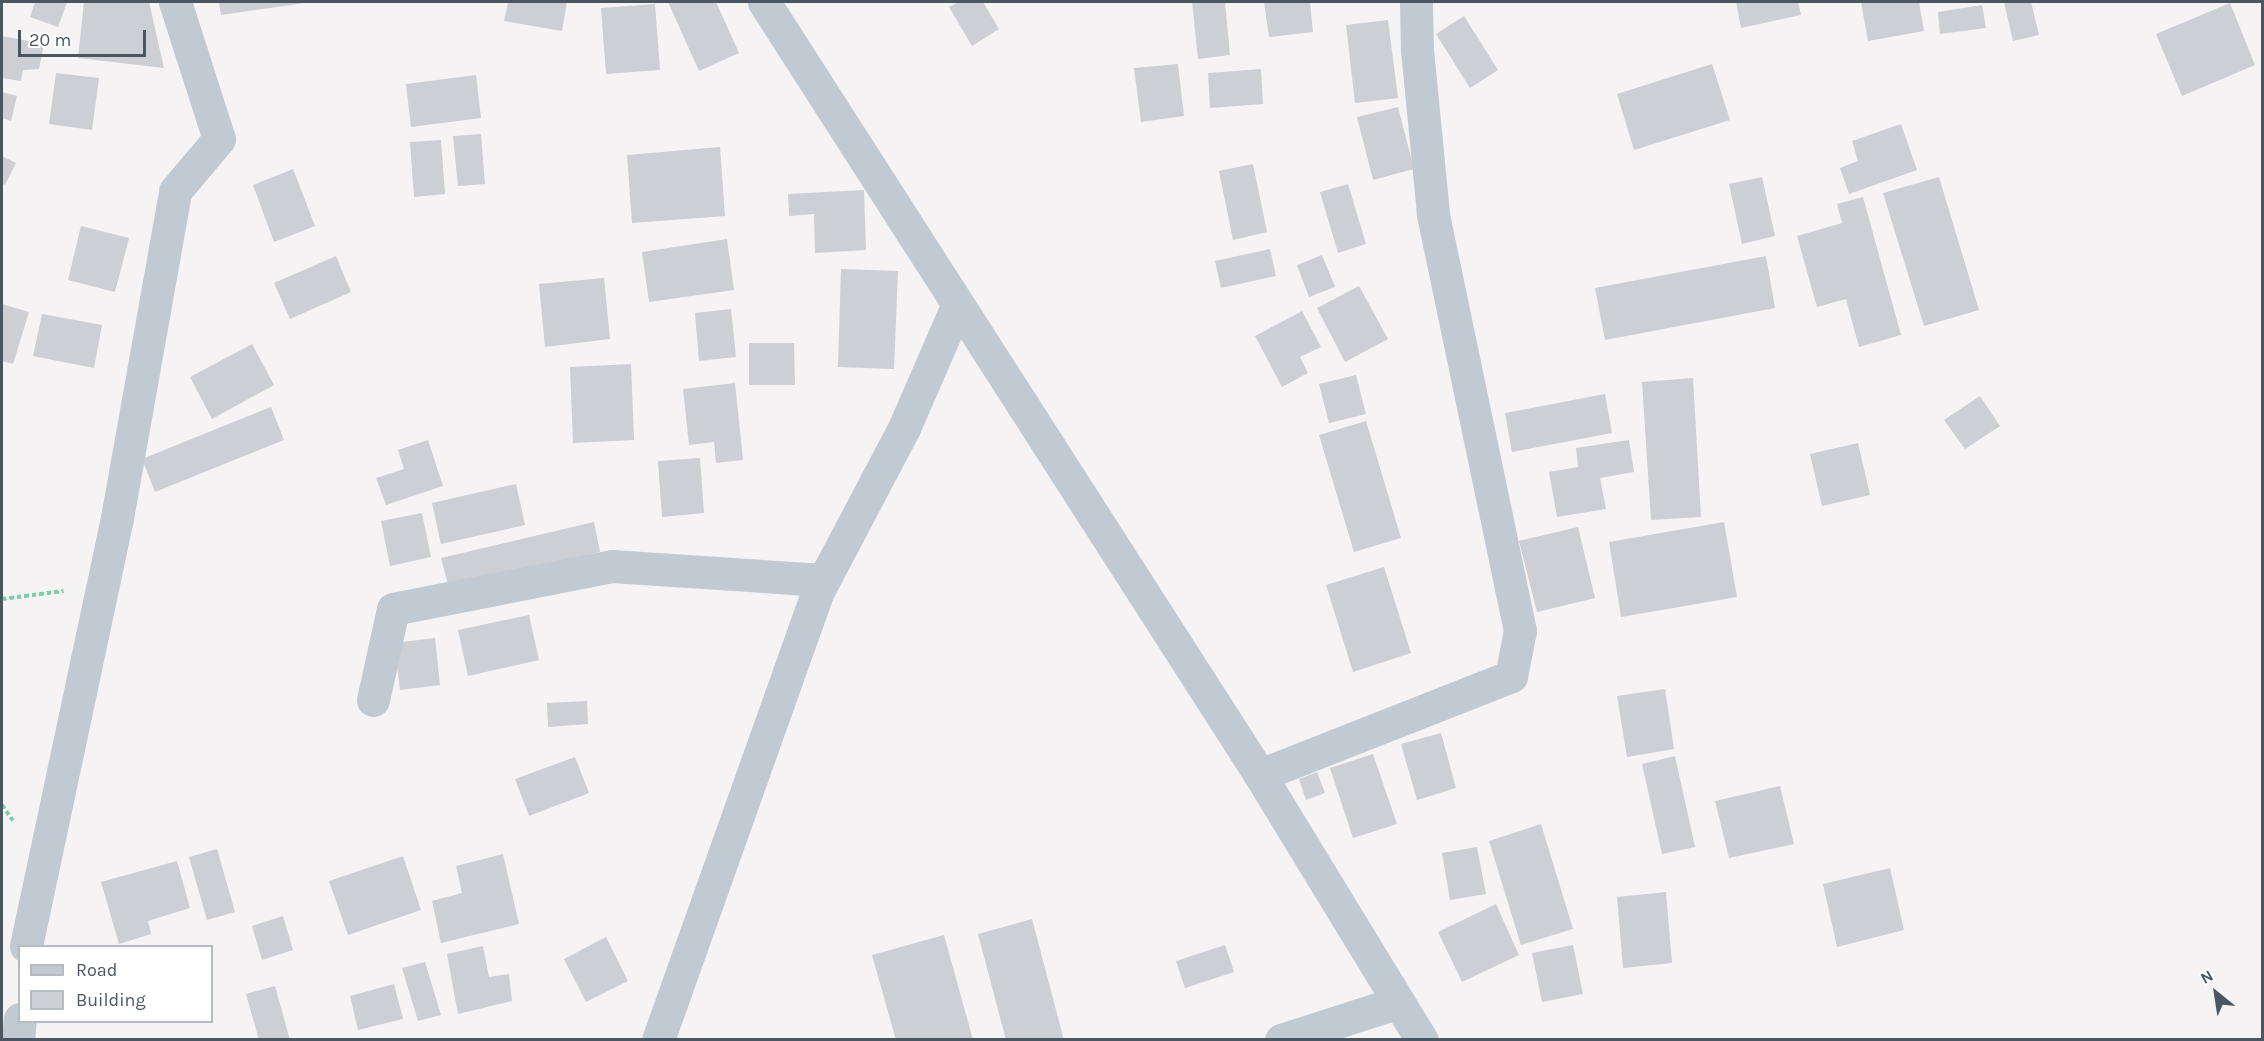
<!DOCTYPE html>
<style>
body{margin:0}
#map{position:relative;width:2264px;height:1041px;overflow:hidden;background:#f5f3f3;font-family:Karla,sans-serif}
div>[style]{position:absolute}
.building>*{inset:0;background:#cdcfd5}
.path>*{height:4px;margin-top:-2px;transform-origin:0;background:repeating-linear-gradient(90deg,#7ad0a6 0 4.5px,transparent 0 7.5px)}
.street>*{height:33px;margin:-16.5px;padding:0 16.5px;transform-origin:16.5px;border-radius:16.5px;background:#c1cad2}
span{translate:-50% -50%;white-space:nowrap;text-align:center;line-height:1.15;-webkit-text-stroke:4.5px #fff;paint-order:stroke}
.frame{position:absolute;inset:0;border:3px solid #4a5661;pointer-events:none}
.legend{position:absolute;left:18px;top:945px;width:195px;height:78px;box-sizing:border-box;background:#fff;border:2px solid #b7bbc0;margin:0;padding:8px 10px;list-style:none;font-size:18px;color:#4a5661}
.legend li{display:flex;align-items:center;gap:12px;height:30px}
.legend b{width:30px;border:2px solid #b7bbc0}
.north{position:absolute;left:2186px;top:963px;width:60px;height:60px;-webkit-text-stroke:4px #fff;paint-order:stroke;rotate:330deg;font-size:16px;font-weight:700;line-height:24px;text-align:center;color:#4a5661}
.north::after{content:'';display:block;margin:auto;width:21px;height:27px;background:#4a5661;clip-path:polygon(50% 0,100% 100%,50% 72%,0 100%)}
.scale{position:absolute;left:18px;top:30px;width:128px;height:27px;box-sizing:border-box;border:3px solid #4a5661;border-top:0;padding-left:8px;font-size:18px;line-height:21px;white-space:nowrap;color:#4a5661;-webkit-text-stroke:4px #fff;paint-order:stroke}
</style>
<div id="map">
<div class="building">
<div style="clip-path:polygon(35px 2px,67px 2px,58px 27px,30px 17px)"></div>
<div style="clip-path:polygon(84px 2px,149px 2px,164px 68px,78px 58px)"></div>
<div style="clip-path:polygon(219px 2px,305px 2px,305px 3px,221px 15px)"></div>
<div style="clip-path:polygon(508px 2px,567px 2px,562px 31px,504px 21px)"></div>
<div style="clip-path:polygon(668px 2px,716px 2px,739px 53px,699px 71px)"></div>
<div style="clip-path:polygon(959px 2px,983px 2px,999px 29px,972px 46px,949px 7px)"></div>
<div style="clip-path:polygon(1192px 2px,1225px 2px,1230px 55px,1198px 59px)"></div>
<div style="clip-path:polygon(1264px 2px,1310px 2px,1313px 32px,1269px 37px)"></div>
<div style="clip-path:polygon(1736px 2px,1798px 2px,1801px 15px,1741px 28px)"></div>
<div style="clip-path:polygon(1861px 2px,1919px 2px,1924px 31px,1868px 41px)"></div>
<div style="clip-path:polygon(2004px 2px,2031px 2px,2039px 35px,2013px 41px)"></div>
<div style="clip-path:polygon(2230px 3px,2255px 65px,2182px 96px,2156px 34px)"></div>
<div style="clip-path:polygon(655px 4px,660px 70px,606px 74px,601px 8px)"></div>
<div style="clip-path:polygon(1982px 5px,1986px 28px,1940px 34px,1938px 12px)"></div>
<div style="clip-path:polygon(1464px 16px,1498px 70px,1470px 88px,1436px 34px)"></div>
<div style="clip-path:polygon(1388px 20px,1398px 98px,1355px 103px,1346px 25px)"></div>
<div style="clip-path:polygon(2px 36px,44px 44px,39px 69px,23px 70px,21px 81px,2px 78px)"></div>
<div style="clip-path:polygon(1178px 64px,1184px 116px,1141px 122px,1134px 68px)"></div>
<div style="clip-path:polygon(1712px 64px,1730px 120px,1634px 150px,1617px 94px)"></div>
<div style="clip-path:polygon(1261px 69px,1263px 104px,1210px 108px,1208px 73px)"></div>
<div style="clip-path:polygon(56px 73px,99px 78px,92px 130px,49px 124px)"></div>
<div style="clip-path:polygon(476px 75px,481px 118px,411px 127px,406px 84px)"></div>
<div style="clip-path:polygon(2px 92px,17px 96px,11px 121px,2px 118px)"></div>
<div style="clip-path:polygon(1398px 107px,1414px 169px,1373px 180px,1357px 117px)"></div>
<div style="clip-path:polygon(1901px 124px,1917px 170px,1849px 194px,1840px 168px,1858px 161px,1852px 141px)"></div>
<div style="clip-path:polygon(481px 134px,485px 184px,458px 186px,453px 136px)"></div>
<div style="clip-path:polygon(441px 140px,445px 194px,414px 197px,410px 142px)"></div>
<div style="clip-path:polygon(720px 147px,725px 216px,632px 223px,627px 155px)"></div>
<div style="clip-path:polygon(2px 156px,16px 163px,5px 185px,2px 183px)"></div>
<div style="clip-path:polygon(1253px 164px,1267px 232px,1233px 240px,1219px 171px)"></div>
<div style="clip-path:polygon(293px 169px,315px 226px,274px 242px,253px 185px)"></div>
<div style="clip-path:polygon(1762px 177px,1775px 236px,1742px 244px,1729px 184px)"></div>
<div style="clip-path:polygon(1939px 177px,1979px 310px,1924px 326px,1883px 193px)"></div>
<div style="clip-path:polygon(1348px 184px,1366px 244px,1338px 253px,1320px 192px)"></div>
<div style="clip-path:polygon(864px 190px,866px 250px,815px 253px,814px 214px,789px 216px,788px 194px)"></div>
<div style="clip-path:polygon(1863px 197px,1901px 335px,1859px 347px,1846px 299px,1817px 307px,1797px 236px,1842px 223px,1837px 204px)"></div>
<div style="clip-path:polygon(81px 226px,129px 238px,115px 292px,68px 280px)"></div>
<div style="clip-path:polygon(727px 239px,734px 290px,649px 302px,642px 252px)"></div>
<div style="clip-path:polygon(1270px 249px,1276px 276px,1221px 288px,1215px 261px)"></div>
<div style="clip-path:polygon(1322px 255px,1335px 287px,1309px 297px,1297px 265px)"></div>
<div style="clip-path:polygon(336px 256px,351px 292px,290px 319px,274px 283px)"></div>
<div style="clip-path:polygon(1766px 256px,1775px 308px,1605px 340px,1595px 288px)"></div>
<div style="clip-path:polygon(841px 269px,898px 271px,894px 369px,838px 367px)"></div>
<div style="clip-path:polygon(604px 278px,610px 339px,545px 347px,539px 284px)"></div>
<div style="clip-path:polygon(1359px 286px,1388px 339px,1345px 362px,1317px 308px)"></div>
<div style="clip-path:polygon(2px 304px,29px 312px,13px 364px,2px 361px)"></div>
<div style="clip-path:polygon(731px 309px,736px 357px,699px 361px,695px 313px)"></div>
<div style="clip-path:polygon(1302px 311px,1321px 347px,1300px 357px,1308px 373px,1282px 387px,1255px 336px)"></div>
<div style="clip-path:polygon(42px 314px,102px 325px,94px 368px,33px 356px)"></div>
<div style="clip-path:polygon(749px 343px,794px 343px,795px 385px,749px 385px)"></div>
<div style="clip-path:polygon(252px 344px,274px 385px,212px 419px,190px 377px)"></div>
<div style="clip-path:polygon(631px 364px,634px 440px,573px 443px,570px 367px)"></div>
<div style="clip-path:polygon(1356px 375px,1366px 414px,1329px 423px,1319px 384px)"></div>
<div style="clip-path:polygon(1693px 378px,1701px 517px,1651px 520px,1642px 382px)"></div>
<div style="clip-path:polygon(735px 383px,743px 460px,716px 463px,714px 442px,689px 445px,683px 389px)"></div>
<div style="clip-path:polygon(1605px 394px,1612px 433px,1512px 452px,1505px 413px)"></div>
<div style="clip-path:polygon(1980px 396px,2000px 426px,1965px 449px,1944px 420px)"></div>
<div style="clip-path:polygon(271px 407px,284px 440px,155px 492px,142px 459px)"></div>
<div style="clip-path:polygon(1366px 421px,1401px 538px,1354px 552px,1319px 435px)"></div>
<div style="clip-path:polygon(428px 440px,443px 486px,386px 505px,376px 478px,404px 469px,398px 450px)"></div>
<div style="clip-path:polygon(1629px 440px,1634px 472px,1600px 478px,1606px 509px,1557px 517px,1549px 472px,1578px 467px,1576px 448px)"></div>
<div style="clip-path:polygon(1858px 443px,1870px 495px,1822px 506px,1810px 454px)"></div>
<div style="clip-path:polygon(700px 458px,704px 513px,662px 517px,658px 461px)"></div>
<div style="clip-path:polygon(516px 484px,525px 525px,441px 544px,432px 503px)"></div>
<div style="clip-path:polygon(422px 513px,431px 557px,390px 566px,381px 521px)"></div>
<div style="clip-path:polygon(594px 522px,600px 552px,449px 588px,441px 558px)"></div>
<div style="clip-path:polygon(1724px 522px,1737px 597px,1621px 617px,1609px 542px)"></div>
<div style="clip-path:polygon(1578px 527px,1595px 598px,1537px 612px,1519px 541px)"></div>
<div style="clip-path:polygon(1384px 567px,1411px 653px,1353px 672px,1326px 585px)"></div>
<div style="clip-path:polygon(529px 615px,539px 660px,468px 676px,458px 630px)"></div>
<div style="clip-path:polygon(435px 638px,440px 685px,400px 690px,394px 643px)"></div>
<div style="clip-path:polygon(1665px 689px,1674px 749px,1627px 757px,1617px 696px)"></div>
<div style="clip-path:polygon(587px 701px,588px 724px,548px 727px,547px 703px)"></div>
<div style="clip-path:polygon(1441px 733px,1456px 788px,1417px 800px,1401px 744px)"></div>
<div style="clip-path:polygon(1373px 754px,1397px 824px,1353px 838px,1330px 768px)"></div>
<div style="clip-path:polygon(1675px 756px,1695px 847px,1662px 854px,1642px 764px)"></div>
<div style="clip-path:polygon(575px 757px,589px 793px,529px 816px,515px 779px)"></div>
<div style="clip-path:polygon(1317px 772px,1325px 793px,1306px 800px,1299px 779px)"></div>
<div style="clip-path:polygon(1780px 786px,1794px 844px,1729px 858px,1715px 801px)"></div>
<div style="clip-path:polygon(1541px 824px,1573px 929px,1521px 945px,1489px 841px)"></div>
<div style="clip-path:polygon(1477px 847px,1486px 894px,1450px 900px,1442px 853px)"></div>
<div style="clip-path:polygon(217px 849px,235px 912px,207px 920px,189px 857px)"></div>
<div style="clip-path:polygon(503px 854px,519px 924px,441px 943px,432px 901px,462px 893px,456px 866px)"></div>
<div style="clip-path:polygon(403px 856px,421px 910px,348px 935px,329px 881px)"></div>
<div style="clip-path:polygon(177px 861px,190px 908px,148px 921px,151px 934px,119px 944px,101px 882px)"></div>
<div style="clip-path:polygon(1890px 868px,1904px 930px,1837px 947px,1823px 884px)"></div>
<div style="clip-path:polygon(1666px 892px,1672px 963px,1623px 968px,1617px 897px)"></div>
<div style="clip-path:polygon(1496px 904px,1519px 955px,1462px 982px,1438px 932px)"></div>
<div style="clip-path:polygon(283px 916px,293px 950px,262px 960px,252px 926px)"></div>
<div style="clip-path:polygon(1032px 919px,1064px 1040px,1006px 1040px,978px 934px)"></div>
<div style="clip-path:polygon(944px 935px,973px 1040px,896px 1040px,872px 955px)"></div>
<div style="clip-path:polygon(606px 937px,628px 981px,586px 1002px,564px 959px)"></div>
<div style="clip-path:polygon(1225px 945px,1234px 972px,1185px 988px,1176px 961px)"></div>
<div style="clip-path:polygon(1573px 945px,1583px 994px,1542px 1002px,1532px 953px)"></div>
<div style="clip-path:polygon(483px 946px,489px 977px,509px 974px,512px 1001px,458px 1014px,447px 954px)"></div>
<div style="clip-path:polygon(425px 962px,441px 1015px,418px 1021px,402px 968px)"></div>
<div style="clip-path:polygon(394px 984px,403px 1019px,358px 1030px,350px 996px)"></div>
<div style="clip-path:polygon(275px 986px,290px 1040px,259px 1040px,246px 994px)"></div>
</div>
<div class="path">
<div style="left:2px;top:599px;width:62px;rotate:-7.5deg"></div>
<div style="left:2px;top:805px;width:19px;rotate:55deg"></div>
</div>
<div class="street">
<div style="left:764px;top:2px;width:918px;rotate:57.31deg"></div>
<div style="left:1260px;top:775px;width:311px;rotate:58.6deg"></div>
<div style="left:373px;top:700px;width:93px;rotate:-77.6deg"></div>
<div style="left:393px;top:609px;width:223px;rotate:-11.1deg"></div>
<div style="left:612px;top:566px;width:212px;rotate:3.8deg"></div>
<div style="left:1260px;top:775px;width:270px;rotate:-21.5deg"></div>
<div style="left:1511px;top:676px;width:46px;rotate:-78.7deg"></div>
<div style="left:1520px;top:631px;width:427px;rotate:-101.8deg"></div>
<div style="left:1433px;top:213px;width:163px;rotate:-95.6deg"></div>
<div style="left:1417px;top:51px;width:49px;rotate:-91.2deg"></div>
<div style="left:26px;top:946px;width:438px;rotate:-78deg"></div>
<div style="left:117px;top:518px;width:332px;rotate:-79.9deg"></div>
<div style="left:175px;top:191px;width:68px;rotate:-49.8deg"></div>
<div style="left:219px;top:139px;width:144px;rotate:-107.8deg"></div>
<div style="left:18px;top:1040px;width:21px;rotate:-85deg"></div>
<div style="left:658px;top:1040px;width:474px;rotate:-70.4deg"></div>
<div style="left:817px;top:593px;width:187px;rotate:-62.2deg"></div>
<div style="left:904px;top:428px;width:133px;rotate:-66.5deg"></div>
<div style="left:1281px;top:1040px;width:121px;rotate:-17.8deg"></div>
</div>
<div class="frame"></div>
<ul class="legend">
<li><b style="height:8px;background:#c1cad2"></b>Road</li>
<li><b style="height:16px;background:#cdcfd5"></b>Building</li>
</ul>
<div class="north">N</div>
<div class="scale">20 m</div>
</div>
